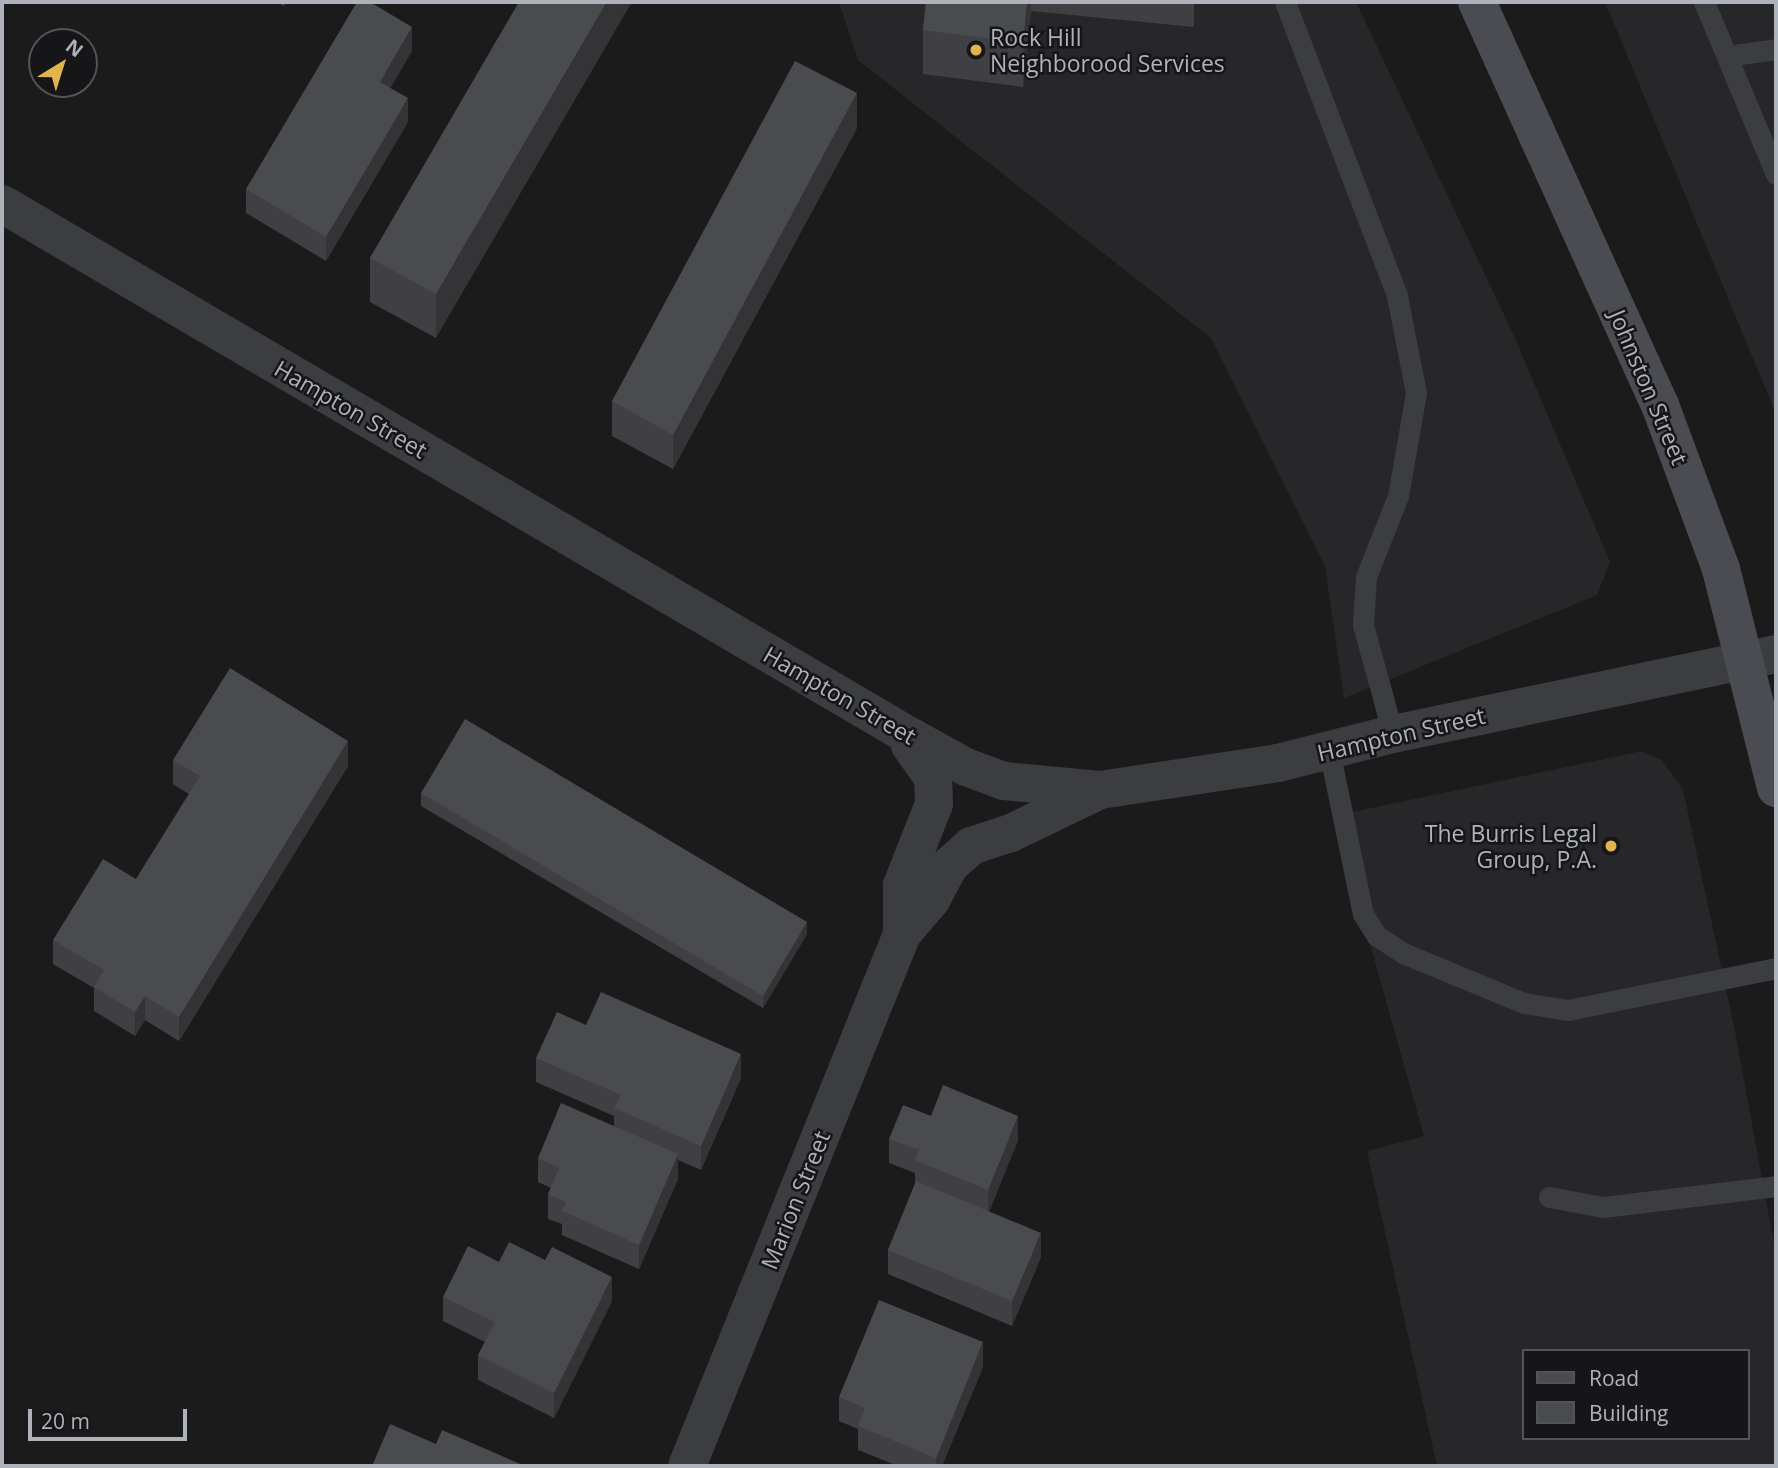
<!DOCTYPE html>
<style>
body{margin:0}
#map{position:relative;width:1778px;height:1468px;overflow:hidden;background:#1b1b1c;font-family:"Open Sans",sans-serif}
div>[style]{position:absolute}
.built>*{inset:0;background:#272729}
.service>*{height:21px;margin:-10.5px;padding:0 10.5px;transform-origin:10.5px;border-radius:10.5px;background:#3c3d41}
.minor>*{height:38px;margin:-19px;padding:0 19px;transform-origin:19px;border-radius:19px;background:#3c3d41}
.secondary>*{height:38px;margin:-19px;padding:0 19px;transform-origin:19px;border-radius:19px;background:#4a4c51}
.wall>*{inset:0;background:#404044}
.shaded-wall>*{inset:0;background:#343437}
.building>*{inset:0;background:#4a4b4f}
.dots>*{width:19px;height:19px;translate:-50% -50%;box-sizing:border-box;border:4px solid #161518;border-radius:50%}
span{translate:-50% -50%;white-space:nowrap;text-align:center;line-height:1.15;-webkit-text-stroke:5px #161518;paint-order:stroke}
.poi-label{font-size:23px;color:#aeb2bb}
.left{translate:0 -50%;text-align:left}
.right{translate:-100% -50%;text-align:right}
.street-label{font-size:23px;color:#aeb2bb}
.frame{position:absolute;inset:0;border:4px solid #aeb2bb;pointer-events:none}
.legend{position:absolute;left:1522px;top:1349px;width:228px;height:91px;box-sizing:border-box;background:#161518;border:2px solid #535459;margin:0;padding:9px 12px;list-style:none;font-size:21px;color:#aeb2bb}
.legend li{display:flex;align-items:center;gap:14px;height:35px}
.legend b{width:35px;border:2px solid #535459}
.north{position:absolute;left:28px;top:28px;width:70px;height:70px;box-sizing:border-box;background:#161518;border:2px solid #535459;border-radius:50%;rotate:38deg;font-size:19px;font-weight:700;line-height:28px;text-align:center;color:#aeb2bb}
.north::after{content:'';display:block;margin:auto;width:24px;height:32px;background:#e2b44d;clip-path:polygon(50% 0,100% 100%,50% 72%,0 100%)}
.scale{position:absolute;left:28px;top:1409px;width:159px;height:32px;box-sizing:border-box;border:4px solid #aeb2bb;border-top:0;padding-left:9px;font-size:21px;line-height:24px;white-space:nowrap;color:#aeb2bb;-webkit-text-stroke:5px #161518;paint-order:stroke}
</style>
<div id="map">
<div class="built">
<div style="clip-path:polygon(839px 2px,1356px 2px,1515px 338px,1610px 562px,1597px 595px,1344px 698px,1325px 566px,1211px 338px,858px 60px)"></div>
<div style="clip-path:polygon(1605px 2px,1776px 2px,1776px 414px)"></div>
<div style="clip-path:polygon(evenodd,1642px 751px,1662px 760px,1683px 790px,1734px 1026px,1776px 1255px,1776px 1466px,1437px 1466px,1367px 1151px,1424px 1136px,1334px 816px,1642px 751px,1524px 1351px,1748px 1351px,1748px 1438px,1524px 1438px,1524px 1351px)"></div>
</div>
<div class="service">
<div style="left:1285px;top:2px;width:315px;rotate:69.1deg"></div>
<div style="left:1397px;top:296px;width:99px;rotate:78.9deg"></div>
<div style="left:1416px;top:393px;width:105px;rotate:99.9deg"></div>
<div style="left:1398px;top:496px;width:87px;rotate:111.6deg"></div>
<div style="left:1366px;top:577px;width:48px;rotate:93.6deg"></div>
<div style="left:1363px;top:625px;width:113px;rotate:74.6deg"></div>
<div style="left:1704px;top:2px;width:186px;rotate:67.3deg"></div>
<div style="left:1727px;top:56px;width:49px;rotate:-8.1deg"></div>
<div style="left:1329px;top:750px;width:167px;rotate:78.3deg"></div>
<div style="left:1363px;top:914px;width:26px;rotate:58deg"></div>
<div style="left:1377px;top:936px;width:31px;rotate:33deg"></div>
<div style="left:1403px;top:953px;width:131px;rotate:22.5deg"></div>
<div style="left:1524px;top:1003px;width:45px;rotate:9deg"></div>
<div style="left:1568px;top:1010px;width:212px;rotate:-11.4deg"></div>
<div style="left:1549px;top:1197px;width:55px;rotate:10.5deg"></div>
<div style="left:1603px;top:1207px;width:174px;rotate:-6.9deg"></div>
</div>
<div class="minor">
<div style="left:2px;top:204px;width:1056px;rotate:30.38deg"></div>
<div style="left:913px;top:738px;width:60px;rotate:28.7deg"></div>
<div style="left:966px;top:767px;width:40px;rotate:20.2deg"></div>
<div style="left:1004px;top:781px;width:96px;rotate:5.4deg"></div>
<div style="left:1100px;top:790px;width:180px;rotate:-8.6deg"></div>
<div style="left:1278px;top:763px;width:119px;rotate:-14.2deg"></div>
<div style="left:1393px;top:734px;width:391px;rotate:-11.8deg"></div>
<div style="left:902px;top:934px;width:49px;rotate:-90deg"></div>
<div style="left:902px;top:885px;width:87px;rotate:-68.4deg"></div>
<div style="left:934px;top:804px;width:26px;rotate:-92deg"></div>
<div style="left:933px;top:778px;width:40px;rotate:-124.9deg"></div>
<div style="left:910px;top:745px;width:8px;rotate:-67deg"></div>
<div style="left:687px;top:1466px;width:574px;rotate:-67.99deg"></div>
<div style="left:902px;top:934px;width:45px;rotate:-49.5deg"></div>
<div style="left:931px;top:900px;width:40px;rotate:-62deg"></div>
<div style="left:950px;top:865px;width:28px;rotate:-42deg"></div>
<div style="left:971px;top:846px;width:42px;rotate:-18deg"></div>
<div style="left:1011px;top:833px;width:94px;rotate:-25.8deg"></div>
</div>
<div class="secondary">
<div style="left:1477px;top:2px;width:443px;rotate:65.6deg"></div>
<div style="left:1660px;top:405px;width:175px;rotate:69.6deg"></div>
<div style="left:1721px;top:569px;width:226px;rotate:75.9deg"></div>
</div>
<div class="wall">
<div style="clip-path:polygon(276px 2px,286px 2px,284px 6px)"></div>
<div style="clip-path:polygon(519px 2px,436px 338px,370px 302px,370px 258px)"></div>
<div style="clip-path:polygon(926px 2px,1194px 2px,1194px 27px,1031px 11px,1023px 87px,923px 74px,923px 30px)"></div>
<div style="clip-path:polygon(412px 51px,390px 88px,408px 122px,326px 261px,246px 213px,246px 189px)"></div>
<div style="clip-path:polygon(857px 128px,673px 469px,612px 436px,612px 401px)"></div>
<div style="clip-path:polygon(173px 760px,348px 766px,179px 1041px,145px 1020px,135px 1036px,94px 1011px,94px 988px,53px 964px,53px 940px,136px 879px,189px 794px,173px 784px)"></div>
<div style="clip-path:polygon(421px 793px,807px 934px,763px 1008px,421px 806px)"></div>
<div style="clip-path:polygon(586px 1025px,741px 1078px,701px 1170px,678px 1160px,678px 1179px,639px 1269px,562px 1235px,562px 1224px,548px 1219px,548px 1194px,551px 1188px,538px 1182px,538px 1158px,614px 1126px,614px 1116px,536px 1082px,536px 1058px)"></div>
<div style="clip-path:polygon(931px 1116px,1018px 1140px,989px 1212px,1041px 1257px,1012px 1326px,888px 1274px,888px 1250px,915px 1184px,915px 1173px,889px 1163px,889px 1139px)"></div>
<div style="clip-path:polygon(499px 1262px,612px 1301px,554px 1418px,478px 1380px,478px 1355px,485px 1342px,443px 1321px,443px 1297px)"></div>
<div style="clip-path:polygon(983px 1367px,942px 1466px,898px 1466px,858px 1450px,858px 1429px,839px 1421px,839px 1397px)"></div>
</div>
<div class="shaded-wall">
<div style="clip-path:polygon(607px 2px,632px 2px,436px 338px,436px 294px)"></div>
<div style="clip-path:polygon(1027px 2px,1031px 2px,1031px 11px,1023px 87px,1023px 43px)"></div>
<div style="clip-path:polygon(412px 27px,412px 51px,380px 106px,380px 82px)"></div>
<div style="clip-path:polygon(857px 93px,857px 128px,673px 469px,673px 435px)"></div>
<div style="clip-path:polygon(408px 98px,408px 122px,326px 261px,326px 237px)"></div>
<div style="clip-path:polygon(348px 741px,348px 766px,179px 1041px,179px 1017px)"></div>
<div style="clip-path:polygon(807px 922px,807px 934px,763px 1008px,763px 996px)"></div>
<div style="clip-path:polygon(145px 996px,145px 1020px,135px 1036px,135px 1012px)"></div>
<div style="clip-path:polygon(741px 1054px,741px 1078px,701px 1170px,701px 1146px)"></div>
<div style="clip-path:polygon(1018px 1116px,1018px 1140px,988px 1214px,988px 1190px)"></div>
<div style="clip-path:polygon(678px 1154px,678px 1179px,639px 1269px,639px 1245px)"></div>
<div style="clip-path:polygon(1041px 1233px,1041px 1257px,1012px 1326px,1012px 1301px)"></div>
<div style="clip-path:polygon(612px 1277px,612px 1301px,554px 1418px,554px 1393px)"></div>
<div style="clip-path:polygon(983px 1342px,983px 1367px,942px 1466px,936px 1466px,936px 1458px)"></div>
</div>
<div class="building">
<div style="clip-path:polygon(357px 2px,370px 2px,412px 27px,380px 82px,408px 98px,326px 237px,246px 189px)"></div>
<div style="clip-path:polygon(519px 2px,607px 2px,436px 294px,370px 258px)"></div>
<div style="clip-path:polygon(926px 2px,1027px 2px,1023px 43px,923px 30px)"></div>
<div style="clip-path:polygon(795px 61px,857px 93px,673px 435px,612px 401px)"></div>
<div style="clip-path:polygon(230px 668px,348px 741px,179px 1017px,145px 996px,135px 1012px,94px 987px,104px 970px,53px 940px,103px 859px,136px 879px,200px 776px,173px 760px)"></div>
<div style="clip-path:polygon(465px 719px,807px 922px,763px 996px,421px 793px)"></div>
<div style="clip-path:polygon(601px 992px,741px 1054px,701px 1146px,614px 1108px,621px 1095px,536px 1058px,557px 1012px,586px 1025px)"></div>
<div style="clip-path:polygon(943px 1085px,1018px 1116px,988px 1190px,915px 1160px,919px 1150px,889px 1139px,903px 1105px,931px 1116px)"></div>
<div style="clip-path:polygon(561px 1103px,678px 1154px,639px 1245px,562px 1211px,566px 1202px,548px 1194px,559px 1168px,538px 1158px)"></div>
<div style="clip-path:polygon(916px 1181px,1041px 1233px,1012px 1301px,888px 1250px)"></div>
<div style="clip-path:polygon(509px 1242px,545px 1260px,552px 1247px,612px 1277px,554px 1393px,478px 1355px,495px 1322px,443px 1297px,468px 1246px,499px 1262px)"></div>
<div style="clip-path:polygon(879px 1300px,983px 1342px,936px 1458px,858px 1426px,865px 1408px,839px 1397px)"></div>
<div style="clip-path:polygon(390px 1424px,436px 1444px,442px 1430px,525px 1466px,372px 1466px)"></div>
</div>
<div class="dots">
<div style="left:976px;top:50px;background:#e2b44d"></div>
<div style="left:1611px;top:846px;background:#e2b44d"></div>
</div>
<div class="poi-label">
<span class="left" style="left:990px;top:50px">Rock Hill<br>Neighborood Services</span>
<span class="right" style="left:1597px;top:846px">The Burris Legal<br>Group, P.A.</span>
</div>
<div class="street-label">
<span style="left:1649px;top:387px;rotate:67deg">Johnston Street</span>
<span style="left:351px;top:409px;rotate:30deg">Hampton Street</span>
<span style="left:840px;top:695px;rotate:30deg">Hampton Street</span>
<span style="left:1401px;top:734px;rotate:-13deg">Hampton Street</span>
<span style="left:795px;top:1200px;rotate:-68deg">Marion Street</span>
</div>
<div class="frame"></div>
<ul class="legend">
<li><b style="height:9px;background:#4a4c51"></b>Road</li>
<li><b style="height:19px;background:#4a4b4f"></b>Building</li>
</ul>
<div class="north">N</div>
<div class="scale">20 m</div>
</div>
